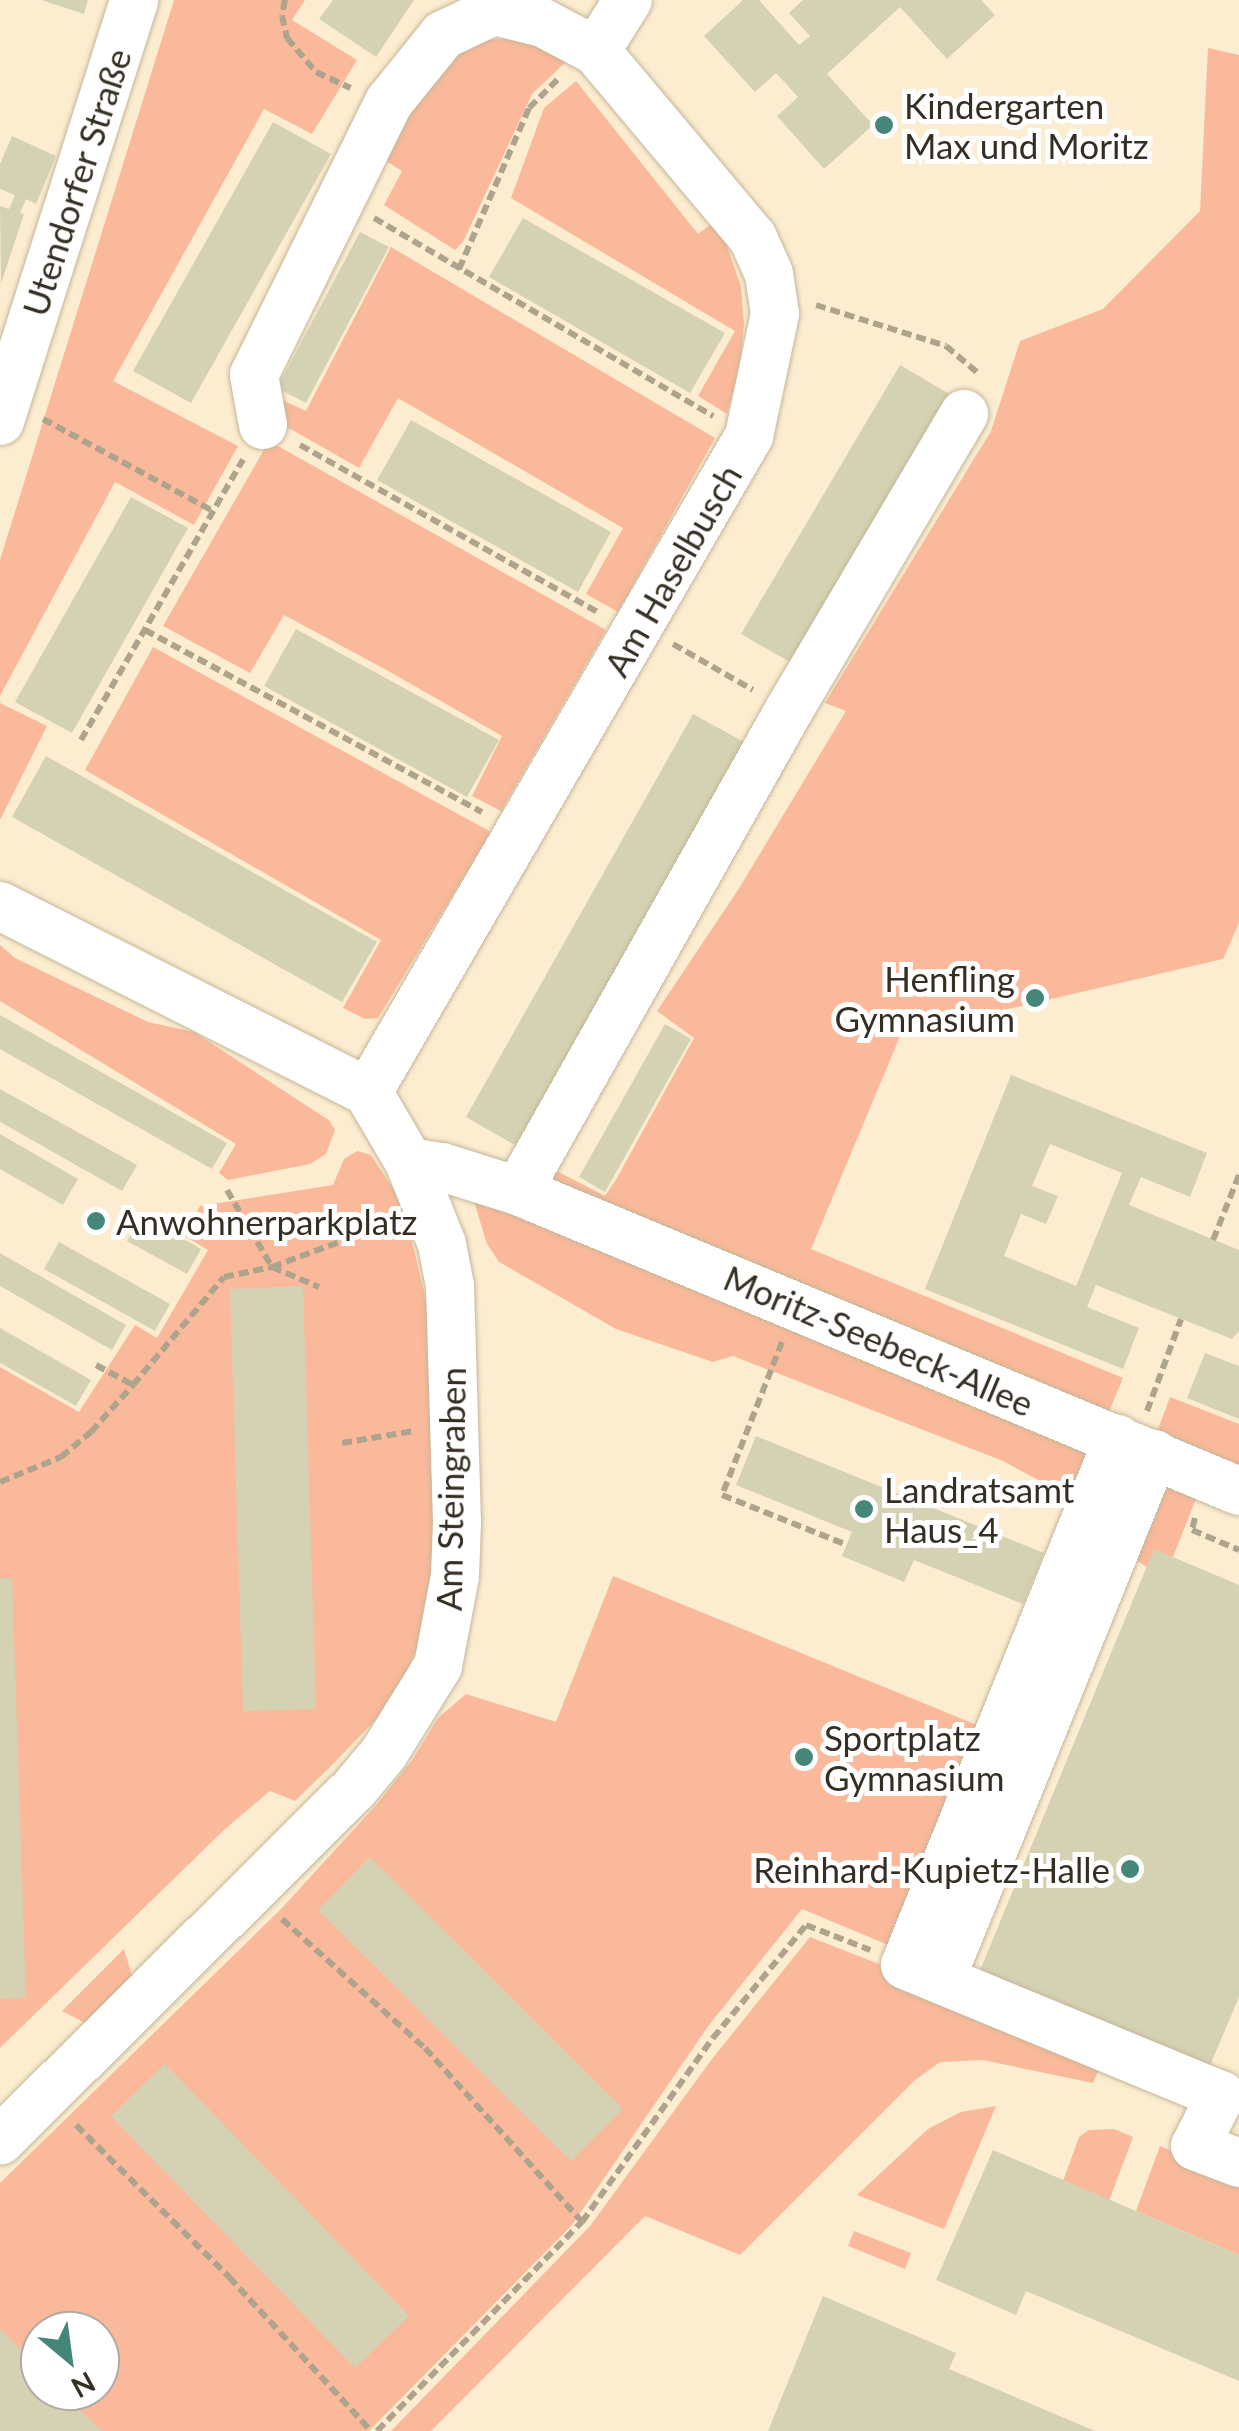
<!DOCTYPE html>
<meta charset="utf-8">
<style>
body{margin:0}
#map{position:relative;width:1239px;height:2431px;overflow:hidden;background:#fcedd0;font-family:Lato,sans-serif}
div>[style]{position:absolute}
.green>*{inset:0;background:#fab99a}
.building>*{inset:0;background:#d5d2b3}
.path>*{height:6px;margin-top:-3px;transform-origin:0;background:repeating-linear-gradient(90deg,#aea38d 0 10px,transparent 0 15px)}
.roads{filter:drop-shadow(0 0 2px #c5b69b) drop-shadow(0 0 2px #c5b69b)}
.minor>*{height:48px;margin:-24px;padding:0 24px;transform-origin:24px;border-radius:24px;background:#fff}
.dots>*{width:28px;height:28px;translate:-50% -50%;box-sizing:border-box;border:5px solid #fff;border-radius:50%}
span{translate:-50% -50%;white-space:nowrap;text-align:center;line-height:1.15;-webkit-text-stroke:10px #fff;paint-order:stroke}
.poi-label{font-size:35px;color:#342e23}
.left{translate:0 -50%;text-align:left}
.right{translate:-100% -50%;text-align:right}
.street-label{font-size:35px;color:#342e23}
.north{position:absolute;left:20px;top:2311px;width:100px;height:100px;box-sizing:border-box;background:#fff;border:2px solid #aeaba7;border-radius:50%;rotate:151deg;font-size:28px;font-weight:700;line-height:40px;text-align:center;color:#342e23}
.north::after{content:'';display:block;margin:auto;width:35px;height:45px;background:#448677;clip-path:polygon(50% 0,100% 100%,50% 72%,0 100%)}
</style>
<div id="map">
<div class="green">
<div style="clip-path:polygon(174px 0,305px 0,292px 20px,357px 60px,312px 134px,264px 109px,113px 381px,238px 446px,194px 525px,115px 482px,0 696px,0 560px)"></div>
<div style="clip-path:polygon(504px 39px,530px 43px,569px 59px,532px 94px,463px 242px,455px 250px,384px 205px,402px 171px,378px 156px,448px 60px,479px 40px)"></div>
<div style="clip-path:polygon(1208px 48px,1239px 55px,1239px 923px,1223px 959px,901px 1034px,811px 1249px,1123px 1378px,1106px 1419px,541px 1180px,547px 1166px,605px 1196px,617px 1178px,694px 1038px,657px 1011px,738px 890px,846px 711px,825px 703px,991px 431px,1020px 341px,1103px 309px,1200px 211px)"></div>
<div style="clip-path:polygon(576px 81px,698px 234px,718px 219px,741px 287px,744px 324px,740px 366px,727px 414px,698px 396px,735px 331px,511px 198px,544px 108px)"></div>
<div style="clip-path:polygon(391px 247px,715px 438px,618px 612px,586px 594px,623px 528px,398px 398px,359px 468px,273px 419px,271px 395px,306px 411px)"></div>
<div style="clip-path:polygon(269px 441px,606px 630px,501px 811px,472px 796px,502px 736px,390px 672px,284px 615px,250px 673px,163px 626px)"></div>
<div style="clip-path:polygon(153px 647px,491px 832px,378px 1018px,365px 1019px,343px 1008px,381px 940px,85px 770px)"></div>
<div style="clip-path:polygon(0 703px,47px 726px,0 820px)"></div>
<div style="clip-path:polygon(0 945px,15px 958px,148px 1022px,194px 1032px,330px 1121px,335px 1130px,326px 1154px,310px 1164px,228px 1180px,219px 1173px,236px 1144px,0 1001px)"></div>
<div style="clip-path:polygon(357px 1151px,371px 1155px,403px 1204px,427px 1304px,434px 1503px,431px 1582px,418px 1646px,392px 1703px,329px 1768px,295px 1801px,270px 1791px,225px 1829px,0 2048px,0 1367px,79px 1412px,135px 1325px,157px 1338px,208px 1250px,183px 1235px,200px 1206px,333px 1185px,344px 1159px)"></div>
<div style="clip-path:polygon(472px 1195px,1096px 1452px,1079px 1493px,1060px 1492px,1003px 1461px,733px 1356px,713px 1362px,616px 1329px,499px 1262px,487px 1244px)"></div>
<div style="clip-path:polygon(1170px 1397px,1239px 1424px,1239px 1475px,1154px 1440px)"></div>
<div style="clip-path:polygon(1170px 1480px,1199px 1491px,1173px 1557px,1147px 1567px,1133px 1558px)"></div>
<div style="clip-path:polygon(evenodd,613px 1576px,977px 1725px,931px 1872px,913px 1867px,910px 1873px,928px 1880px,900px 1950px,802px 1909px,709px 2025px,572px 2225px,369px 2431px,0 2431px,0 2183px,281px 1909px,378px 1803px,413px 1759px,438px 1718px,466px 1694px,556px 1722px,613px 1576px,40px 2331px,100px 2331px,100px 2391px,40px 2391px,40px 2331px)"></div>
<div style="clip-path:polygon(810px 1937px,1106px 2053px,1093px 2083px,983px 2060px,940px 2062px,914px 2081px,740px 2255px,645px 2216px,431px 2431px,391px 2431px,590px 2226px,712px 2059px)"></div>
<div style="clip-path:polygon(124px 1949px,134px 1982px,93px 2027px,62px 2011px)"></div>
<div style="clip-path:polygon(996px 2106px,944px 2229px,857px 2195px,928px 2129px,961px 2112px)"></div>
<div style="clip-path:polygon(1114px 2129px,1133px 2137px,1109px 2201px,1063px 2181px,1079px 2137px,1089px 2130px)"></div>
<div style="clip-path:polygon(1160px 2146px,1239px 2180px,1239px 2255px,1136px 2211px)"></div>
<div style="clip-path:polygon(854px 2231px,911px 2253px,905px 2269px,848px 2246px)"></div>
</div>
<div class="building">
<div style="clip-path:polygon(41px 0,88px 0,84px 14px)"></div>
<div style="clip-path:polygon(333px 0,414px 0,376px 57px,319px 19px)"></div>
<div style="clip-path:polygon(743px 0,759px 0,799px 45px,810px 36px,789px 13px,803px 0,981px 0,995px 15px,947px 59px,900px 7px,827px 74px,873px 125px,824px 169px,777px 116px,798px 97px,776px 73px,755px 92px,704px 36px)"></div>
<div style="clip-path:polygon(273px 122px,331px 154px,191px 403px,133px 371px)"></div>
<div style="clip-path:polygon(12px 136px,56px 156px,36px 204px,26px 199px,20px 213px,24px 214px,1px 284px,0 206px,9px 209px,15px 195px,0 189px,0 164px)"></div>
<div style="clip-path:polygon(523px 218px,725px 333px,690px 393px,489px 277px)"></div>
<div style="clip-path:polygon(360px 232px,389px 247px,306px 403px,277px 388px)"></div>
<div style="clip-path:polygon(900px 365px,958px 399px,800px 668px,741px 634px)"></div>
<div style="clip-path:polygon(411px 420px,611px 532px,578px 592px,377px 480px)"></div>
<div style="clip-path:polygon(131px 497px,188px 528px,72px 733px,15px 702px)"></div>
<div style="clip-path:polygon(296px 629px,499px 740px,467px 797px,264px 686px)"></div>
<div style="clip-path:polygon(693px 714px,755px 748px,527px 1152px,466px 1117px)"></div>
<div style="clip-path:polygon(46px 756px,377px 942px,342px 1002px,12px 817px)"></div>
<div style="clip-path:polygon(0 1015px,227px 1143px,212px 1169px,0 1049px)"></div>
<div style="clip-path:polygon(665px 1024px,691px 1039px,605px 1192px,579px 1177px)"></div>
<div style="clip-path:polygon(evenodd,1011px 1075px,1207px 1153px,1190px 1197px,1141px 1177px,1129px 1205px,1239px 1250px,1239px 1331px,1232px 1339px,1096px 1285px,1087px 1307px,1139px 1328px,1123px 1369px,925px 1289px,1011px 1075px,1050px 1144px,1122px 1173px,1076px 1286px,1004px 1256px,1021px 1214px,1046px 1224px,1058px 1196px,1032px 1186px,1050px 1144px)"></div>
<div style="clip-path:polygon(0 1089px,137px 1165px,122px 1191px,0 1122px)"></div>
<div style="clip-path:polygon(0 1134px,78px 1179px,63px 1205px,0 1169px)"></div>
<div style="clip-path:polygon(142px 1215px,201px 1249px,187px 1274px,127px 1241px)"></div>
<div style="clip-path:polygon(59px 1242px,170px 1304px,155px 1331px,44px 1269px)"></div>
<div style="clip-path:polygon(0 1253px,126px 1325px,112px 1350px,0 1286px)"></div>
<div style="clip-path:polygon(303px 1286px,316px 1709px,243px 1711px,230px 1289px)"></div>
<div style="clip-path:polygon(0 1328px,91px 1380px,76px 1406px,0 1363px)"></div>
<div style="clip-path:polygon(1205px 1353px,1239px 1366px,1239px 1419px,1187px 1398px)"></div>
<div style="clip-path:polygon(756px 1436px,1044px 1553px,1023px 1604px,914px 1560px,904px 1582px,842px 1556px,852px 1532px,736px 1485px)"></div>
<div style="clip-path:polygon(1154px 1549px,1239px 1585px,1239px 1997px,1206px 2075px,976px 1980px)"></div>
<div style="clip-path:polygon(12px 1578px,26px 1998px,0 1999px,0 1579px)"></div>
<div style="clip-path:polygon(370px 1857px,623px 2109px,571px 2161px,318px 1910px)"></div>
<div style="clip-path:polygon(165px 2064px,409px 2316px,355px 2368px,111px 2116px)"></div>
<div style="clip-path:polygon(993px 2150px,1239px 2255px,1239px 2381px,1026px 2291px,1016px 2315px,936px 2280px)"></div>
<div style="clip-path:polygon(823px 2296px,956px 2353px,949px 2369px,1095px 2431px,768px 2431px)"></div>
<div style="clip-path:polygon(0 2329px,40px 2369px,40px 2391px,61px 2391px,101px 2431px,0 2431px)"></div>
</div>
<div class="path">
<div style="left:285px;top:0;width:16px;rotate:101deg"></div>
<div style="left:282px;top:16px;width:23px;rotate:77deg"></div>
<div style="left:287px;top:38px;width:45px;rotate:49.5deg"></div>
<div style="left:316px;top:72px;width:38px;rotate:25deg"></div>
<div style="left:374px;top:218px;width:393px;rotate:30.3deg"></div>
<div style="left:459px;top:269px;width:176px;rotate:-66.5deg"></div>
<div style="left:529px;top:108px;width:42px;rotate:-45deg"></div>
<div style="left:816px;top:305px;width:136px;rotate:17.5deg"></div>
<div style="left:946px;top:346px;width:42px;rotate:40.2deg"></div>
<div style="left:43px;top:419px;width:193px;rotate:28.4deg"></div>
<div style="left:300px;top:445px;width:343px;rotate:29.3deg"></div>
<div style="left:145px;top:630px;width:383px;rotate:28.4deg"></div>
<div style="left:673px;top:644px;width:92px;rotate:29.9deg"></div>
<div style="left:81px;top:740px;width:324px;rotate:-60deg"></div>
<div style="left:227px;top:1190px;width:89px;rotate:59.7deg"></div>
<div style="left:272px;top:1267px;width:51px;rotate:23.1deg"></div>
<div style="left:1213px;top:1240px;width:70px;rotate:-68.2deg"></div>
<div style="left:782px;top:1342px;width:164px;rotate:111.4deg"></div>
<div style="left:722px;top:1495px;width:135px;rotate:21.8deg"></div>
<div style="left:96px;top:1365px;width:42px;rotate:28.4deg"></div>
<div style="left:133px;top:1385px;width:141px;rotate:-49.9deg"></div>
<div style="left:224px;top:1277px;width:49px;rotate:-11.8deg"></div>
<div style="left:272px;top:1267px;width:126px;rotate:-20.4deg"></div>
<div style="left:1147px;top:1411px;width:98px;rotate:-69.7deg"></div>
<div style="left:342px;top:1443px;width:73px;rotate:-9.5deg"></div>
<div style="left:0;top:1482px;width:66px;rotate:-22.3deg"></div>
<div style="left:61px;top:1457px;width:39px;rotate:-40deg"></div>
<div style="left:91px;top:1432px;width:63px;rotate:-48.2deg"></div>
<div style="left:1195px;top:1518px;width:12px;rotate:104deg"></div>
<div style="left:1192px;top:1530px;width:51px;rotate:23.1deg"></div>
<div style="left:282px;top:1919px;width:193px;rotate:42.1deg"></div>
<div style="left:425px;top:2048px;width:234px;rotate:47.9deg"></div>
<div style="left:76px;top:2125px;width:216px;rotate:44.8deg"></div>
<div style="left:229px;top:2277px;width:209px;rotate:47.3deg"></div>
<div style="left:377px;top:2431px;width:293px;rotate:-45.6deg"></div>
<div style="left:582px;top:2222px;width:226px;rotate:-54.6deg"></div>
<div style="left:713px;top:2038px;width:146px;rotate:-50.5deg"></div>
<div style="left:806px;top:1925px;width:69px;rotate:21.3deg"></div>
</div>
<div class="roads">
<div class="minor">
<div style="left:596px;top:51px;width:60px;rotate:-57.9deg"></div>
<div style="left:0;top:421px;width:442px;rotate:-72.3deg"></div>
<div style="left:263px;top:425px;width:51px;rotate:-100.2deg"></div>
<div style="left:254px;top:375px;width:305px;rotate:-63.7deg"></div>
<div style="left:389px;top:102px;width:86px;rotate:-51.1deg"></div>
<div style="left:443px;top:35px;width:56px;rotate:-25.2deg"></div>
<div style="left:494px;top:11px;width:50px;rotate:13.8deg"></div>
<div style="left:543px;top:23px;width:60px;rotate:27.8deg"></div>
<div style="left:596px;top:51px;width:244px;rotate:50deg"></div>
<div style="left:753px;top:238px;width:39px;rotate:66deg"></div>
<div style="left:769px;top:274px;width:40px;rotate:81.5deg"></div>
<div style="left:775px;top:314px;width:125px;rotate:102deg"></div>
<div style="left:749px;top:436px;width:759px;rotate:120.15deg"></div>
<div style="left:0;top:906px;width:412px;rotate:26.8deg"></div>
<div style="left:368px;top:1092px;width:81px;rotate:59.6deg"></div>
<div style="left:409px;top:1162px;width:88px;rotate:68.1deg"></div>
<div style="left:442px;top:1244px;width:43px;rotate:79.2deg"></div>
<div style="left:450px;top:1286px;width:237px;rotate:88.3deg"></div>
<div style="left:457px;top:1523px;width:53px;rotate:92.2deg"></div>
<div style="left:455px;top:1576px;width:92px;rotate:100.7deg"></div>
<div style="left:438px;top:1666px;width:102px;rotate:121.8deg"></div>
<div style="left:384px;top:1753px;width:47px;rotate:129.8deg"></div>
<div style="left:354px;top:1789px;width:499px;rotate:135.2deg"></div>
<div style="left:409px;top:1162px;width:33px;rotate:9deg"></div>
<div style="left:442px;top:1167px;width:80px;rotate:17.5deg"></div>
<div style="left:518px;top:1191px;width:781px;rotate:22.59deg"></div>
<div style="left:518px;top:1191px;width:552px;rotate:-60.6deg"></div>
<div style="left:789px;top:710px;width:344px;rotate:-59.4deg"></div>
<div style="left:1118px;top:1439px;width:567px;rotate:112.05deg"></div>
<div style="left:905px;top:1965px;width:342px;rotate:22.4deg"></div>
<div style="left:1221px;top:2095px;width:57px;rotate:117deg"></div>
<div style="left:1195px;top:2146px;width:47px;rotate:21.1deg"></div>
<div style="left:950px;top:1957px;width:543px;rotate:-67.92deg"></div>
</div>
</div>
<div class="dots">
<div style="left:884px;top:125px;background:#448677"></div>
<div style="left:1035px;top:998px;background:#448677"></div>
<div style="left:96px;top:1221px;background:#448677"></div>
<div style="left:864px;top:1509px;background:#448677"></div>
<div style="left:804px;top:1757px;background:#448677"></div>
<div style="left:1130px;top:1869px;background:#448677"></div>
</div>
<div class="poi-label">
<span class="left" style="left:904px;top:125px">Kindergarten<br>Max und Moritz</span>
<span class="right" style="left:1015px;top:998px">Henfling<br>Gymnasium</span>
<span class="left" style="left:116px;top:1221px">Anwohnerparkplatz</span>
<span class="left" style="left:884px;top:1509px">Landratsamt<br>Haus_4</span>
<span class="left" style="left:824px;top:1757px">Sportplatz<br>Gymnasium</span>
<span class="right" style="left:1110px;top:1869px">Reinhard-Kupietz-Halle</span>
</div>
<div class="street-label">
<span style="left:76px;top:182px;rotate:-72deg">Utendorfer Straße</span>
<span style="left:672px;top:570px;rotate:-60deg">Am Haselbusch</span>
<span style="left:879px;top:1340px;rotate:23deg">Moritz-Seebeck-Allee</span>
<span style="left:450px;top:1489px;rotate:-89deg">Am Steingraben</span>
</div>
<div class="north">N</div>
</div>
